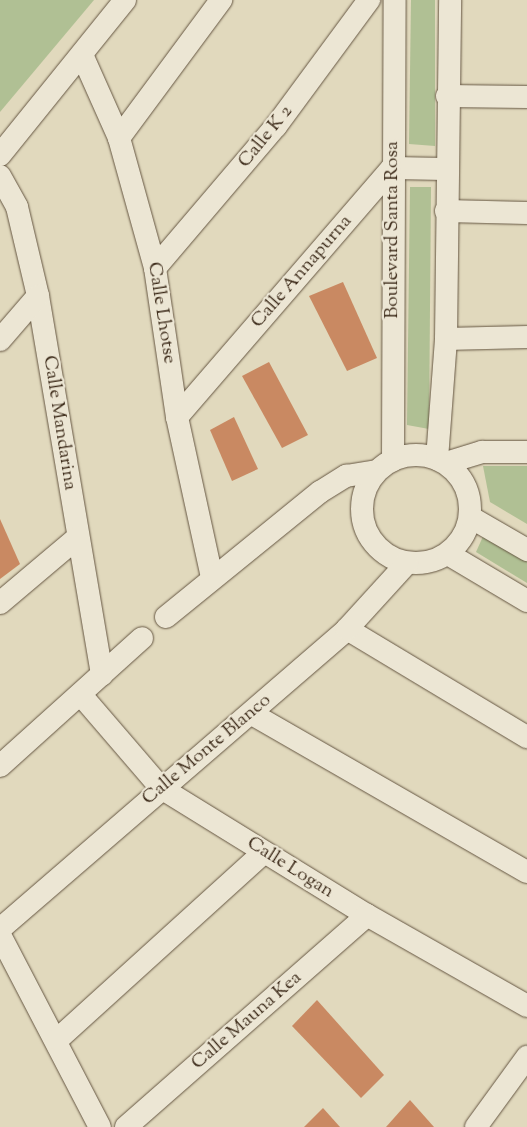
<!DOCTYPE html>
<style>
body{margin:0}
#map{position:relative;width:527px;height:1127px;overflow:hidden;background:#e1d9bd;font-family:"Sorts Mill Goudy",serif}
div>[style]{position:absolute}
.green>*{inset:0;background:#b0c094}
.building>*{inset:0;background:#c98962}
.roads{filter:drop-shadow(0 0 1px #655642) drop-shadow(0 0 1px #655642)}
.minor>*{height:22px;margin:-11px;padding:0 11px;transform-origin:11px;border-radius:11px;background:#ece6d4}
.minor>.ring{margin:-11px;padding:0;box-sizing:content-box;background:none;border:22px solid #ece6d4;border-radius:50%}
span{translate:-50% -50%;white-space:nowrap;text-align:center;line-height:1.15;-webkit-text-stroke:4.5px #ece6d4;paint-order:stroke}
.street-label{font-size:19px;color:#3c2a19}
</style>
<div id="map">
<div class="green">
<div style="clip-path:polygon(0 0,94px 0,0 112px)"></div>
<div style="clip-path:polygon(411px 0,435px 0,435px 146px,409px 144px)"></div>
<div style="clip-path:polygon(410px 187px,431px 187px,429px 429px,407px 425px)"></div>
<div style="clip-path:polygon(483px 466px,527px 466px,527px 524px,490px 502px)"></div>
<div style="clip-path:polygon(485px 532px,527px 557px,527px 583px,476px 552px)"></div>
</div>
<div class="building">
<div style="clip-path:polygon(343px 282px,377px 358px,347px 371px,309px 296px)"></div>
<div style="clip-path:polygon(269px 362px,308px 435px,282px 448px,242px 376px)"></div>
<div style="clip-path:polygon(234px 417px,258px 469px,232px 481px,210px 430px)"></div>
<div style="clip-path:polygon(0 519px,20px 564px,0 579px)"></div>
<div style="clip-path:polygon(317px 1000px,384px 1075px,361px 1098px,292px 1026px)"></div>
<div style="clip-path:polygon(410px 1100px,434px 1127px,386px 1127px)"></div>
<div style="clip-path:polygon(323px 1108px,340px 1127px,304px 1127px)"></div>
</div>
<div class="roads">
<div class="minor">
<div style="left:83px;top:57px;width:89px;rotate:66deg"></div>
<div style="left:119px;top:138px;width:135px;rotate:74.5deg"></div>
<div style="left:155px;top:268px;width:151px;rotate:81.6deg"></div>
<div style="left:177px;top:417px;width:165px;rotate:77.7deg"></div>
<div style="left:447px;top:96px;width:80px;rotate:0.7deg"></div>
<div style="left:119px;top:138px;width:172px;rotate:-53.5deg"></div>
<div style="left:0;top:155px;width:199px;rotate:-51.1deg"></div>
<div style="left:0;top:176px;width:35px;rotate:61deg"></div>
<div style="left:17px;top:207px;width:91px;rotate:76.7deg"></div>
<div style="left:38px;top:296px;width:384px;rotate:80.4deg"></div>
<div style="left:446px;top:211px;width:81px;rotate:1.4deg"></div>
<div style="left:155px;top:268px;width:187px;rotate:-49.6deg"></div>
<div style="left:276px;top:126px;width:157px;rotate:-53.6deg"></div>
<div style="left:446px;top:339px;width:81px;rotate:-1.4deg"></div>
<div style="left:0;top:340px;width:58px;rotate:-49.2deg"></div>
<div style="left:177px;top:417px;width:329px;rotate:-49.2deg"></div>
<div style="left:392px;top:168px;width:54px;rotate:1.1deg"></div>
<div class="ring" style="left:362px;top:455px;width:86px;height:86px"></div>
<div style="left:437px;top:459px;width:120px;rotate:-85.7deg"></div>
<div style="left:446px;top:339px;width:339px;rotate:-89.3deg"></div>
<div style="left:393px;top:460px;width:460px;rotate:-89.8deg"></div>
<div style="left:446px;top:463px;width:38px;rotate:-17deg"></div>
<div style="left:482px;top:452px;width:45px"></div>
<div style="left:470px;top:517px;width:66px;rotate:30.1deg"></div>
<div style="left:448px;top:554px;width:92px;rotate:30.7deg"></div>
<div style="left:0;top:603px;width:101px;rotate:-40.2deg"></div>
<div style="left:166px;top:617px;width:198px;rotate:-39.1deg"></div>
<div style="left:320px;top:492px;width:31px;rotate:-32deg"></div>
<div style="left:346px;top:476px;width:31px;rotate:-9deg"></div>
<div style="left:347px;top:629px;width:210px;rotate:31deg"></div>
<div style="left:81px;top:695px;width:123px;rotate:49.3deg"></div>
<div style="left:161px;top:788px;width:242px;rotate:31.7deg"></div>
<div style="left:367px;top:915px;width:184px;rotate:29.6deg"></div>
<div style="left:252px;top:714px;width:317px;rotate:29.9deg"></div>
<div style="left:0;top:766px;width:191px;rotate:-42deg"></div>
<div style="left:0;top:929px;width:459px;rotate:-40.8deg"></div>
<div style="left:347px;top:629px;width:89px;rotate:-47.7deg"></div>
<div style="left:0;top:935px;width:216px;rotate:62.5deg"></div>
<div style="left:58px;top:1039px;width:278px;rotate:-42.2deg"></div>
<div style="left:126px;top:1127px;width:321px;rotate:-41.3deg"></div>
<div style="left:476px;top:1127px;width:87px;rotate:-53.9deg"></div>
</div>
</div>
<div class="street-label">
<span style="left:266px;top:137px;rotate:-51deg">Calle K 2</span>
<span style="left:393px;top:230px;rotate:-90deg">Boulevard Santa Rosa</span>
<span style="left:302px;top:272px;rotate:-49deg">Calle Annapurna</span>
<span style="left:161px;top:313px;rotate:81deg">Calle Lhotse</span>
<span style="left:59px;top:423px;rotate:81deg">Calle Mandarina</span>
<span style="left:207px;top:750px;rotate:-40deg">Calle Monte Blanco</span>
<span style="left:290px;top:868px;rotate:32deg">Calle Logan</span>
<span style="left:247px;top:1021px;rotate:-41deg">Calle Mauna Kea</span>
</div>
</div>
